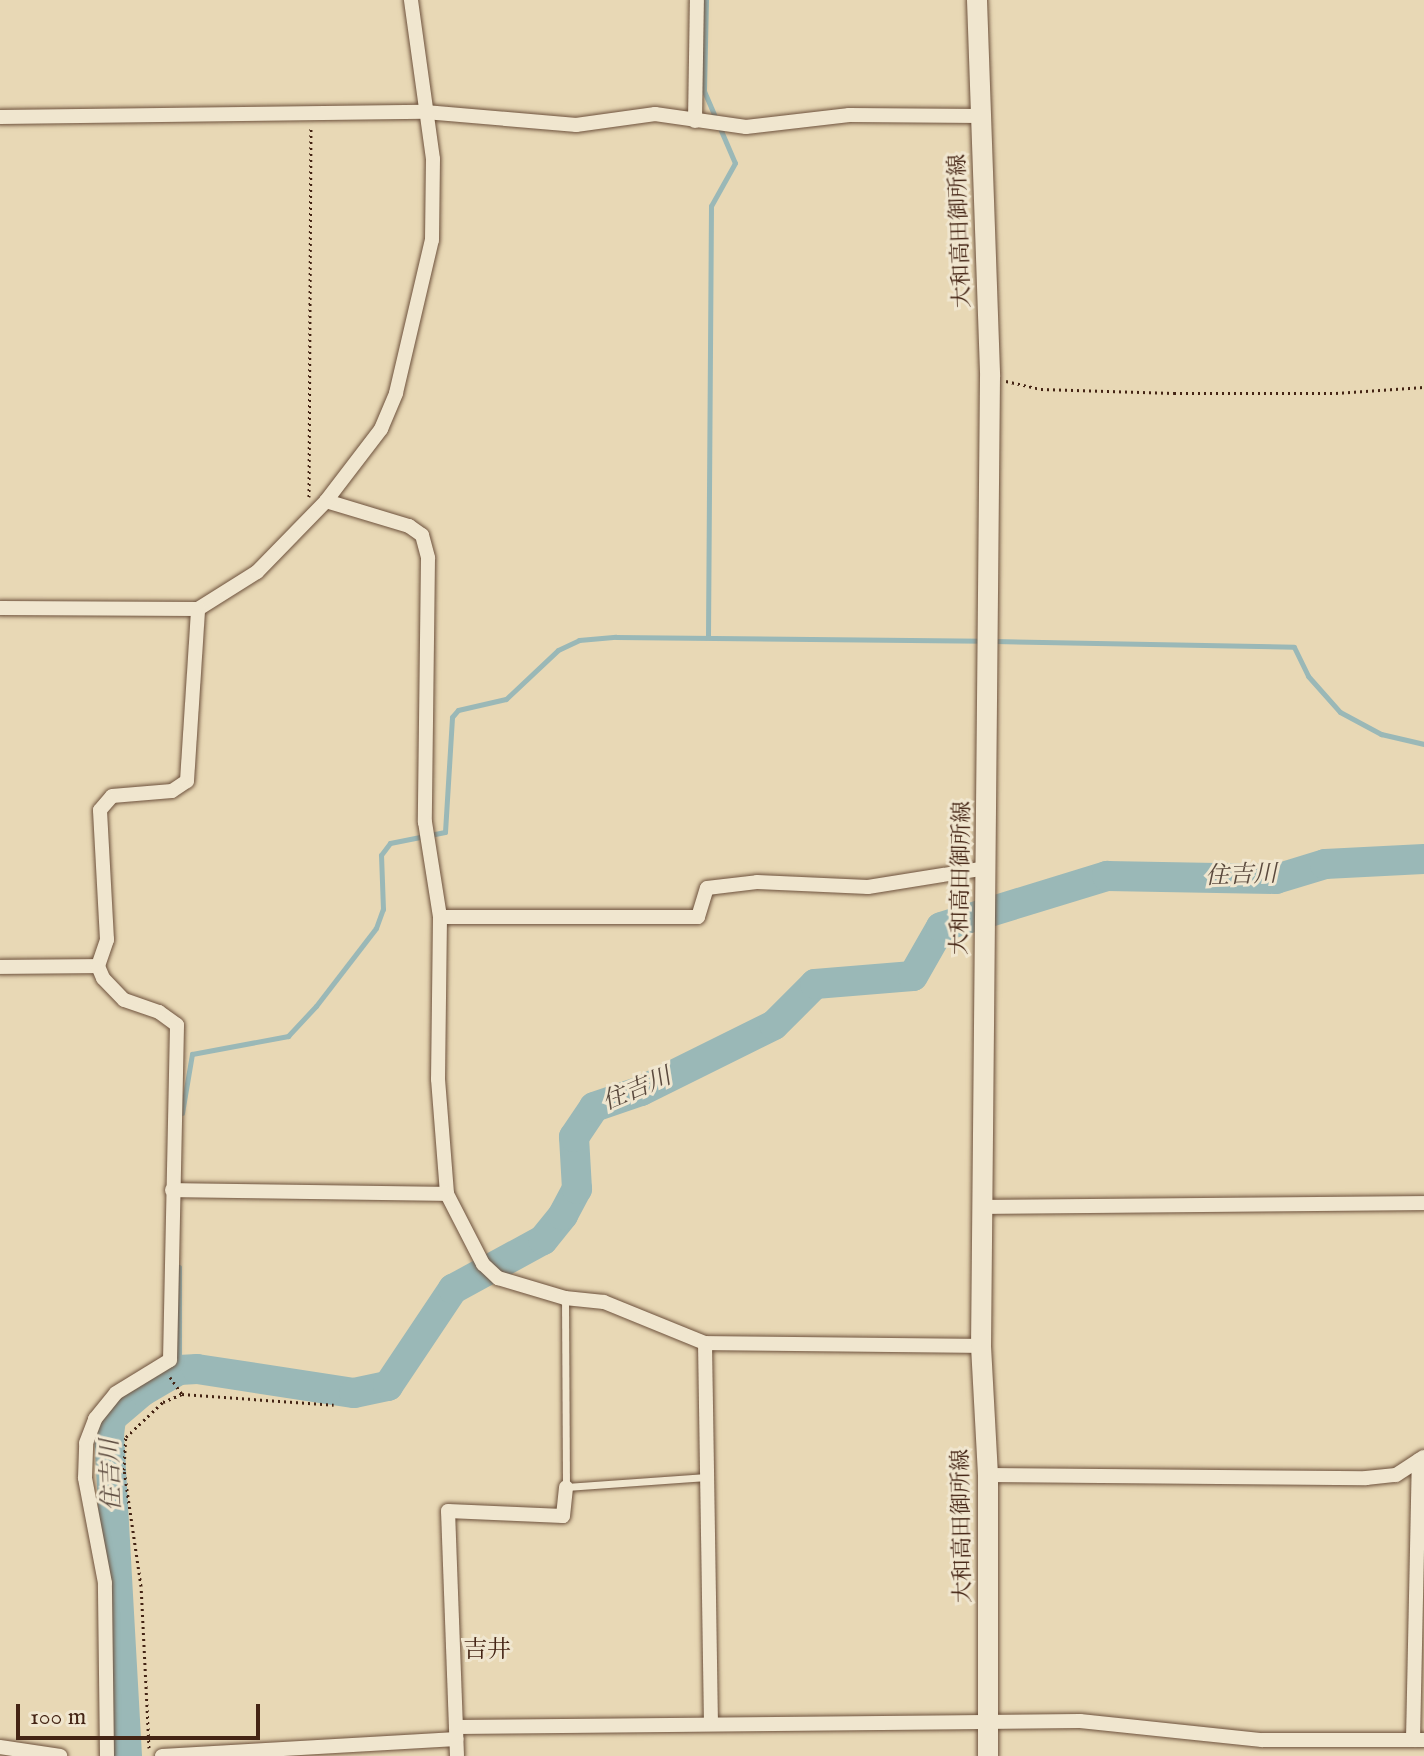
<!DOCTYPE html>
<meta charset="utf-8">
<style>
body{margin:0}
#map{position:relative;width:1424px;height:1756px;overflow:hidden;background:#e8d8b5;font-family:"IM FELL English","Noto Serif JP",serif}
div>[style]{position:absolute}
.stream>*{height:5px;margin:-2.5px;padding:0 2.5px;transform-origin:2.5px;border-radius:2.5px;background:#9ab8b7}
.river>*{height:30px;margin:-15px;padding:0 15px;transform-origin:15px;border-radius:15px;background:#9ab8b7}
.path>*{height:3px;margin-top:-1.5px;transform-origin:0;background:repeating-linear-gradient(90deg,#442414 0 2px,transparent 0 6px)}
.roads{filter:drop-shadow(0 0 2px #6d513c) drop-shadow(0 0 2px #6d513c)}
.lane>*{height:7px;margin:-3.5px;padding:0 3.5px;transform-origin:3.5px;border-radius:3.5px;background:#f0e6cf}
.street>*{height:14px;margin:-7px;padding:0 7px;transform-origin:7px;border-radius:7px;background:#f0e6cf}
.secondary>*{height:20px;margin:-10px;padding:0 10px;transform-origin:10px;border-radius:10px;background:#f0e6cf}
span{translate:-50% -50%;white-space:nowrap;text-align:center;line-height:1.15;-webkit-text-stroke:6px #f0e6cf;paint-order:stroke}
.street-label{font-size:22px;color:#442414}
.water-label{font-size:24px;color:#5a493d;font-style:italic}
.neighbourhood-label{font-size:24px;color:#442414}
.scale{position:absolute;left:16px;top:1704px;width:244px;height:36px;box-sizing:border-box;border:4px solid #442414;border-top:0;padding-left:10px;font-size:24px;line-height:28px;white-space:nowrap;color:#442414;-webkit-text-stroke:6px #f0e6cf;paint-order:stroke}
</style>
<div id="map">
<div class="stream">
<div style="left:706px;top:0;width:91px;rotate:91.3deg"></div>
<div style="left:704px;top:91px;width:78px;rotate:66.7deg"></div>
<div style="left:735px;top:163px;width:49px;rotate:119.2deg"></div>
<div style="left:711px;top:206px;width:431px;rotate:90.4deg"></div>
<div style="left:994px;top:641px;width:300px;rotate:1.1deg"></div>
<div style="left:1294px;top:647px;width:32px;rotate:64deg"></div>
<div style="left:1308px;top:676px;width:48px;rotate:48.4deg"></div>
<div style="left:1340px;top:712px;width:47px;rotate:28.2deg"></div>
<div style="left:1381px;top:734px;width:44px;rotate:13.1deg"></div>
<div style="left:182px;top:1113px;width:60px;rotate:-80.4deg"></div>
<div style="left:192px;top:1054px;width:98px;rotate:-10.6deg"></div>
<div style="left:288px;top:1036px;width:41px;rotate:-47deg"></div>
<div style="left:316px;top:1006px;width:98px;rotate:-52.4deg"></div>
<div style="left:376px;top:928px;width:20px;rotate:-70deg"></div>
<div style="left:383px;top:909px;width:54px;rotate:-92.1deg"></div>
<div style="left:381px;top:855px;width:15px;rotate:-53deg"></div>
<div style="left:390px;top:843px;width:56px;rotate:-11.3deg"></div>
<div style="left:445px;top:832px;width:115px;rotate:-86.5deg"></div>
<div style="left:452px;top:717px;width:9px;rotate:-49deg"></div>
<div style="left:458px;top:710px;width:49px;rotate:-12.9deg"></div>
<div style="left:506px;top:699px;width:71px;rotate:-43.3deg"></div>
<div style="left:558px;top:650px;width:23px;rotate:-25deg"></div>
<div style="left:579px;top:640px;width:37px;rotate:-5deg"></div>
<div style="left:616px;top:637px;width:368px;rotate:0.6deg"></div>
<div style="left:179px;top:1267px;width:103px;rotate:90deg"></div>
</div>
<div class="river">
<div style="left:127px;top:1756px;width:322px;rotate:-93.2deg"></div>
<div style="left:109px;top:1435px;width:17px;rotate:-83deg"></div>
<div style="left:111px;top:1418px;width:42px;rotate:-40.2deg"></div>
<div style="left:143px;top:1391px;width:42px;rotate:-30.3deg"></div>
<div style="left:179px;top:1370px;width:18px;rotate:-3deg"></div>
<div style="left:197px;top:1369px;width:159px;rotate:8.7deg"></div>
<div style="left:354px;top:1393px;width:35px;rotate:-12deg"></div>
<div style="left:388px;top:1386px;width:117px;rotate:-56.2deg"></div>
<div style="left:453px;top:1289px;width:102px;rotate:-28.6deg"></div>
<div style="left:543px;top:1240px;width:32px;rotate:-51deg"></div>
<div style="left:563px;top:1215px;width:30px;rotate:-62deg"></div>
<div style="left:577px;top:1189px;width:52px;rotate:-93.3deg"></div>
<div style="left:574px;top:1137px;width:36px;rotate:-56deg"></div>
<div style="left:594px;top:1107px;width:50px;rotate:-18.8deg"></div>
<div style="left:641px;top:1091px;width:148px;rotate:-26.4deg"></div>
<div style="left:774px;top:1025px;width:58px;rotate:-45deg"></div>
<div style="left:815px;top:984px;width:98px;rotate:-4.7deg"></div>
<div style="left:913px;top:976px;width:56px;rotate:-60.3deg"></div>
<div style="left:941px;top:927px;width:174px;rotate:-17.1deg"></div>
<div style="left:1107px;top:876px;width:169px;rotate:1deg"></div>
<div style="left:1276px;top:879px;width:51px;rotate:-17deg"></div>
<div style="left:1325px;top:864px;width:99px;rotate:-2.9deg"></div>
</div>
<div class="path">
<div style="left:1006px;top:381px;width:36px;rotate:13deg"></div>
<div style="left:1041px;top:389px;width:133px;rotate:1.7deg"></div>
<div style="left:1174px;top:393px;width:162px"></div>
<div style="left:1336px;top:393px;width:88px;rotate:-3.9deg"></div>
<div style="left:309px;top:497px;width:369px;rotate:-89.7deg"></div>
<div style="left:170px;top:1377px;width:21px;rotate:55deg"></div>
<div style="left:149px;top:1748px;width:162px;rotate:-92.8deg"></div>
<div style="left:141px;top:1586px;width:117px;rotate:-98.3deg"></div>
<div style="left:124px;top:1470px;width:33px;rotate:-87deg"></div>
<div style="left:126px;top:1437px;width:51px;rotate:-43.4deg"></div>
<div style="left:163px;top:1402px;width:21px;rotate:-23deg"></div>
<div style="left:182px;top:1394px;width:152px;rotate:4.1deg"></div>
</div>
<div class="roads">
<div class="lane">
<div style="left:565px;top:1298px;width:189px;rotate:89.7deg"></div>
<div style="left:566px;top:1487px;width:141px;rotate:-4.1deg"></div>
</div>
<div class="street">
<div style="left:0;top:117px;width:425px;rotate:-0.7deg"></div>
<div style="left:425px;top:112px;width:152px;rotate:4.9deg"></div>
<div style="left:576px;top:125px;width:80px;rotate:-7.9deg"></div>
<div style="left:655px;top:114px;width:92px;rotate:8.1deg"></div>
<div style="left:746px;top:127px;width:104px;rotate:-6.6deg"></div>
<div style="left:849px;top:115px;width:132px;rotate:0.4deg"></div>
<div style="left:695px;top:121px;width:121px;rotate:-89.1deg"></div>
<div style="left:326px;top:501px;width:87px;rotate:16.8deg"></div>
<div style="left:409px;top:526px;width:16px;rotate:35deg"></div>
<div style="left:422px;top:535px;width:24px;rotate:75deg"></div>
<div style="left:428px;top:558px;width:264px;rotate:90.7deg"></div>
<div style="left:425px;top:822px;width:96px;rotate:81deg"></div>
<div style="left:440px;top:917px;width:162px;rotate:90.7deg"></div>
<div style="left:438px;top:1079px;width:115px;rotate:85.5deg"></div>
<div style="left:447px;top:1194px;width:79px;rotate:62.8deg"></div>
<div style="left:483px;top:1264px;width:21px;rotate:43deg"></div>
<div style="left:498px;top:1278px;width:70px;rotate:16.6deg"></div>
<div style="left:565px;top:1298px;width:39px;rotate:6deg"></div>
<div style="left:604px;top:1302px;width:109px;rotate:22.1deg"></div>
<div style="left:705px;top:1343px;width:276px;rotate:0.6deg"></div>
<div style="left:0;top:608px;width:198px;rotate:0.3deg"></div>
<div style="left:198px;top:609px;width:70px;rotate:-32.1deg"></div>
<div style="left:257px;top:572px;width:99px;rotate:-45.8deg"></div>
<div style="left:326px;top:501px;width:91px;rotate:-52.6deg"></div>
<div style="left:381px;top:429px;width:39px;rotate:-67deg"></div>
<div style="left:396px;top:393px;width:157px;rotate:-76.8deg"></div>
<div style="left:432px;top:240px;width:81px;rotate:-89.3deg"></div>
<div style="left:433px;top:159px;width:161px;rotate:-97.9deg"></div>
<div style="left:440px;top:917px;width:258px"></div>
<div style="left:698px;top:917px;width:30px;rotate:-73deg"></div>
<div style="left:707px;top:888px;width:50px;rotate:-6.8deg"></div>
<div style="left:757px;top:882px;width:111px;rotate:2.6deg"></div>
<div style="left:868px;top:887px;width:120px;rotate:-9.1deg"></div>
<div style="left:0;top:967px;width:98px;rotate:-0.6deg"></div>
<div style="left:172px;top:1190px;width:275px;rotate:0.8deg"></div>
<div style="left:983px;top:1207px;width:441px;rotate:-0.5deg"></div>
<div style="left:705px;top:1343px;width:379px;rotate:89.1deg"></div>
<div style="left:988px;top:1475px;width:378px;rotate:0.5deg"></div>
<div style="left:1366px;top:1478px;width:30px;rotate:-6deg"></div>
<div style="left:1396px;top:1475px;width:33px;rotate:-33deg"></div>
<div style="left:457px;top:1727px;width:623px;rotate:-0.55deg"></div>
<div style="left:1080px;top:1721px;width:183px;rotate:6deg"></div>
<div style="left:1262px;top:1740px;width:162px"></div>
<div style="left:1413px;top:1740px;width:280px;rotate:-88.8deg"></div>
<div style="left:0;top:1747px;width:61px;rotate:8.5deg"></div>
<div style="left:107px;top:1756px;width:173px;rotate:-90.7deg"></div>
<div style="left:105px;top:1583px;width:107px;rotate:-100.8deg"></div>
<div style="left:85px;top:1478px;width:35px;rotate:-88deg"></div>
<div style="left:86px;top:1443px;width:26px;rotate:-69deg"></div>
<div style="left:95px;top:1419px;width:33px;rotate:-51deg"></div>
<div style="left:116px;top:1393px;width:63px;rotate:-31.4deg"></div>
<div style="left:170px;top:1360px;width:335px;rotate:-88.8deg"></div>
<div style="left:177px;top:1025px;width:22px;rotate:-144deg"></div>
<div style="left:159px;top:1012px;width:37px;rotate:-161deg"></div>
<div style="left:124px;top:1000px;width:30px;rotate:-134deg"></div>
<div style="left:103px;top:978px;width:13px;rotate:-113deg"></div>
<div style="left:98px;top:966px;width:28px;rotate:-71deg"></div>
<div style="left:107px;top:940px;width:130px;rotate:-93.1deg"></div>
<div style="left:100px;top:810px;width:18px;rotate:-49deg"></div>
<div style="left:112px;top:796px;width:60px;rotate:-4.8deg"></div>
<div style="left:172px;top:791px;width:18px;rotate:-34deg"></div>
<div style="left:187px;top:781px;width:172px;rotate:-86.3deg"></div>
<div style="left:162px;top:1756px;width:295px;rotate:-3.3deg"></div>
<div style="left:457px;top:1756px;width:245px;rotate:-92.1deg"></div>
<div style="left:448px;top:1511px;width:115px;rotate:2.5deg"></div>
<div style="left:563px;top:1516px;width:29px;rotate:-84deg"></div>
</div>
<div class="secondary">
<div style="left:977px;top:0;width:377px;rotate:88deg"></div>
<div style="left:990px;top:377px;width:969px;rotate:90.53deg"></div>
<div style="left:981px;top:1346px;width:129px;rotate:86.9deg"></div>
<div style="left:988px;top:1475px;width:281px;rotate:90deg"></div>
</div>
</div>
<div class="street-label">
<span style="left:961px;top:231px;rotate:-92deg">大和高田御所線</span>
<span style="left:962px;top:878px;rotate:-89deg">大和高田御所線</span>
<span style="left:963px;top:1526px;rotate:-91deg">大和高田御所線</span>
</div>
<div class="water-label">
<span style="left:1241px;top:876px;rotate:-2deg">住吉川</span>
<span style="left:637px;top:1090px;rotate:-23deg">住吉川</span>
<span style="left:112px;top:1475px;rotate:-92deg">住吉川</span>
</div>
<div class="neighbourhood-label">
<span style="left:487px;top:1651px">吉井</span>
</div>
<div class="scale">100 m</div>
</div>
